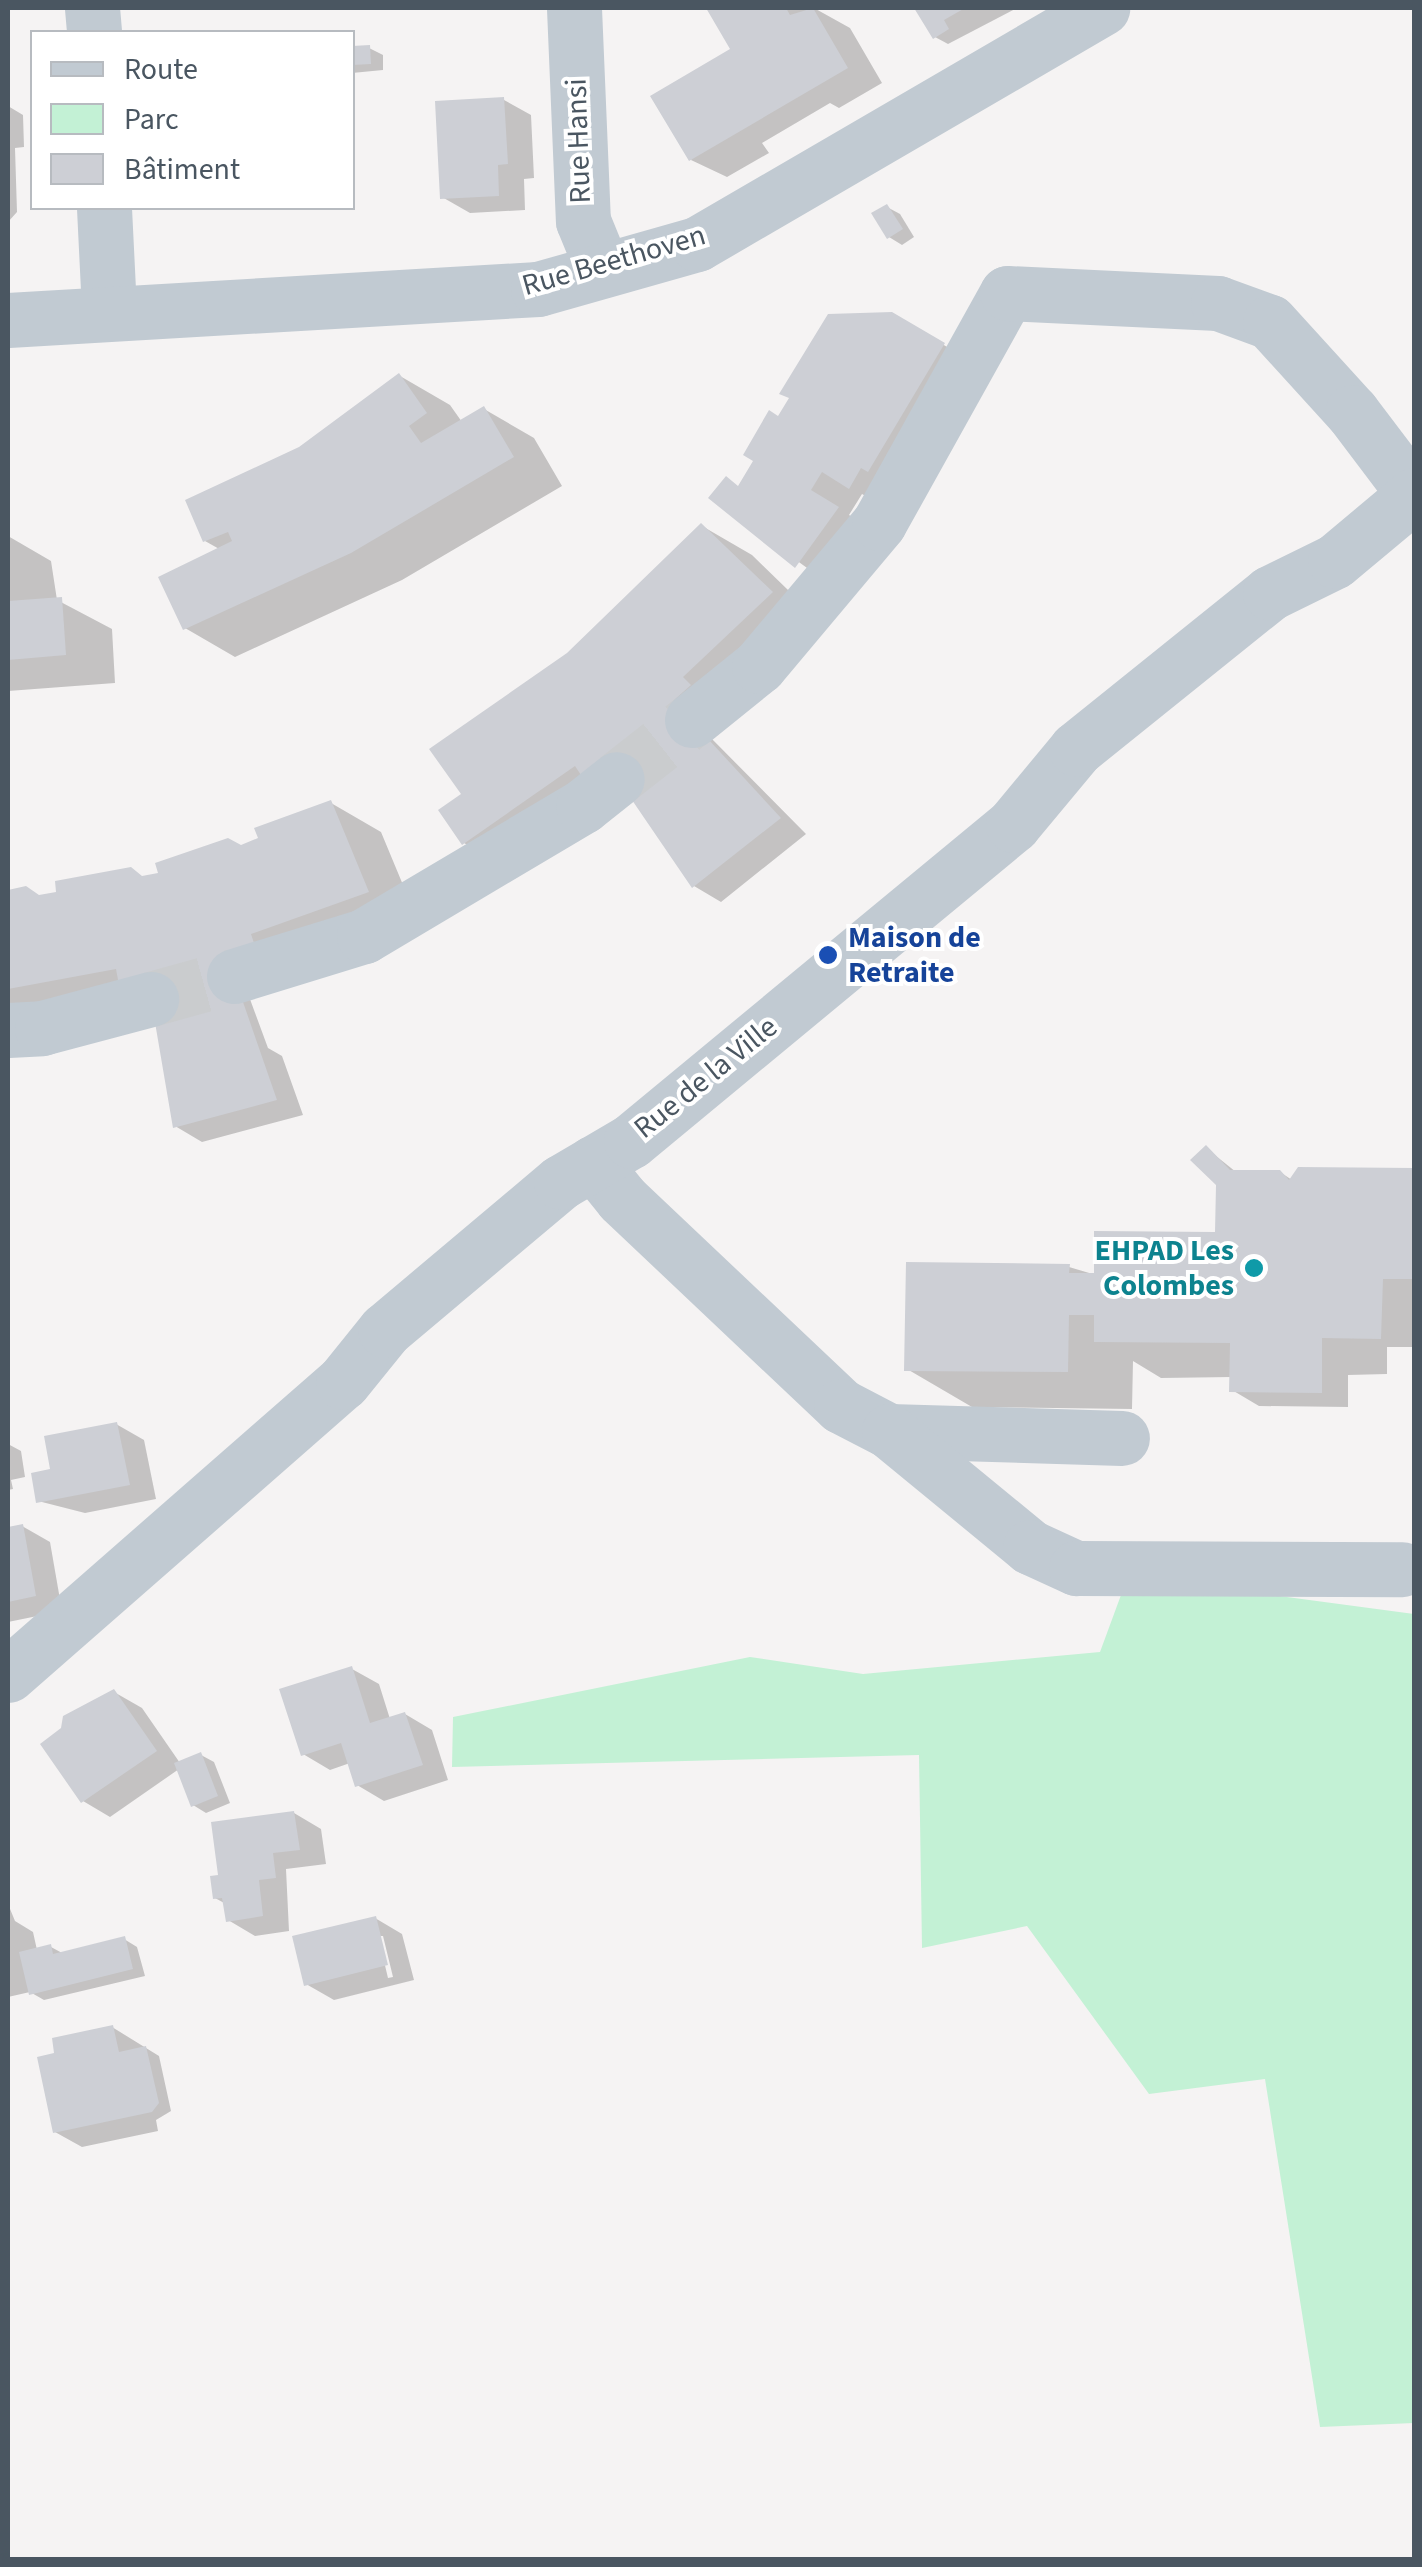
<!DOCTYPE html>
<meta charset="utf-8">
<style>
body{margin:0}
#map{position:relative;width:1422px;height:2567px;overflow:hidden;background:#f5f3f3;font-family:"Source Sans 3",sans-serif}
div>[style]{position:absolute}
.green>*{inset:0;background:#c3f1d5}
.shadow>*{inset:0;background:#0003}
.building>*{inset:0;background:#cdcfd5}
.minor-tunnel>*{height:55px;margin-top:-27.5px;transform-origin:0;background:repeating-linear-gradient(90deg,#caccce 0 55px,transparent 0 83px)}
.minor>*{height:55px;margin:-27.5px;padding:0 27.5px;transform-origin:27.5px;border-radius:27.5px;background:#c1cad2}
.dots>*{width:28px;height:28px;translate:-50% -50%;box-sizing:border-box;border:5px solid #fff;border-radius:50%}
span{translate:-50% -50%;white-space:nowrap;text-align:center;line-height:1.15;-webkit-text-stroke:8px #fff;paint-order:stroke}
.street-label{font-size:30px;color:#4a5661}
.transit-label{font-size:30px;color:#164399;font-weight:700}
.left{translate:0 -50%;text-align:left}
.culture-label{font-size:30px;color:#0d838f;font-weight:700}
.right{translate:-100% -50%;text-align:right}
.frame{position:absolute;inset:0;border:10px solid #4a5661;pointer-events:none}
.legend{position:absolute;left:30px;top:30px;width:325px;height:180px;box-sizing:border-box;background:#fff;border:2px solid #b7bbc0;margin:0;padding:12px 18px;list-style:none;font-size:30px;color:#4a5661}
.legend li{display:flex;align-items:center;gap:20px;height:50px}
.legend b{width:50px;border:2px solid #b7bbc0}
</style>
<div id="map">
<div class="green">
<div style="clip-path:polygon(1128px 1576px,1414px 1614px,1414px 2423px,1320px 2427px,1265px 2079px,1149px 2094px,1027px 1926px,922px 1948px,919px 1755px,452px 1767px,453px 1717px,750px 1657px,863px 1674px,1100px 1652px)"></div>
</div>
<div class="shadow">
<div style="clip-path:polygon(709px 8px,814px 8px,850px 28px,882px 83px,839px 108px,830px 103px,762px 143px,769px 153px,727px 177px,691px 160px,734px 50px)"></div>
<div style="clip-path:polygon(917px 8px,1017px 8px,948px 44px,935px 37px)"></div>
<div style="clip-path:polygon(369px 48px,383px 55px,383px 70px,352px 73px,352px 49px)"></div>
<div style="clip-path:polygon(504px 100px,531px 115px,534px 178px,524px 179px,525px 210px,470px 213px,442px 197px)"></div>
<div style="clip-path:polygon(8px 106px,23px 115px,24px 147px,15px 148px,17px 212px,8px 222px)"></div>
<div style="clip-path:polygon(887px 207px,900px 214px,914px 237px,902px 245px,889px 237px)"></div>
<div style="clip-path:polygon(891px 314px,983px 368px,890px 510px,862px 494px,849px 515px,877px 531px,836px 589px,711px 498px,740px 487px,779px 419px)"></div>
<div style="clip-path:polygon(400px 376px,450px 405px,462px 422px,484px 409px,534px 438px,562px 486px,402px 580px,235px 657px,185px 628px,221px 550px,205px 541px,300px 449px)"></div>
<div style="clip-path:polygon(702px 526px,752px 555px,821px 622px,711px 738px,806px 834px,721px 902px,694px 886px,635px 800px,623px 796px,514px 872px,464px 843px,464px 795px,568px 655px)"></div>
<div style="clip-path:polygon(8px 536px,51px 561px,57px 600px,112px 629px,115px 683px,8px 691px)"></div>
<div style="clip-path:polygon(331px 803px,381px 832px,418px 921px,247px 991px,268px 1048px,282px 1056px,303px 1115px,202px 1142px,175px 1126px,154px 999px,8px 1006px,8px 892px,26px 888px,41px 897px,145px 878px,241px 847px)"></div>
<div style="clip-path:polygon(1206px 1148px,1236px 1172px,1280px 1172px,1292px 1180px,1300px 1169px,1414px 1170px,1414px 1347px,1387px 1347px,1387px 1374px,1348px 1375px,1348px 1407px,1259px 1406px,1232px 1390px,1232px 1377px,1161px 1378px,1133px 1361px,1132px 1409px,972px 1407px,907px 1369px,1069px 1267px,1096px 1275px,1218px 1235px,1218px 1184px)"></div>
<div style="clip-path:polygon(116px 1424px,144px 1440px,156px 1499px,85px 1513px,38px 1501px,49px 1472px)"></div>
<div style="clip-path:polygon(8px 1444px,21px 1451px,25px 1477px,11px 1480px,13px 1489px,8px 1490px)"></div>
<div style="clip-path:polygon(22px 1526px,50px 1542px,62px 1611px,8px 1622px,8px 1529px)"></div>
<div style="clip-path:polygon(352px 1669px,379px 1684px,390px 1719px,405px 1714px,432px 1730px,448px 1780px,384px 1801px,357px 1785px,350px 1763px,330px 1770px,303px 1754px)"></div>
<div style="clip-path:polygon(114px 1692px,142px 1708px,180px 1763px,201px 1755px,214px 1762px,230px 1803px,206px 1813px,193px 1805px,179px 1769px,110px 1817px,83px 1801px)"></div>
<div style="clip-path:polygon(294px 1813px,321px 1829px,326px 1864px,286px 1869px,289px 1931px,255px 1936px,228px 1920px,226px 1904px,215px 1898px,221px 1877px)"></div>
<div style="clip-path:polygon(8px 1904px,15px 1921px,33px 1932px,37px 1950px,51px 1947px,64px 1954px,124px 1939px,137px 1947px,145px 1976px,44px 2000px,30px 1992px,8px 1997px)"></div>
<div style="clip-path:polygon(evenodd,375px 1918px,402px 1934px,414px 1980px,334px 2000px,306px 1984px,375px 1918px,378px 1936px,383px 1936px,393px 1977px,388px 1978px,378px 1936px)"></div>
<div style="clip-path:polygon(112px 2027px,159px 2056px,171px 2111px,156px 2120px,158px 2131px,82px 2147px,55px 2132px,57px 2055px)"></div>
</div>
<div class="building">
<div style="clip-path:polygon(706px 8px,786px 8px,790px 15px,813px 8px,848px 68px,689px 161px,650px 96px,730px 49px)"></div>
<div style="clip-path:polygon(914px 8px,965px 8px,944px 20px,949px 29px,933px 39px)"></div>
<div style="clip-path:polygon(370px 45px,371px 64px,352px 65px,352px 46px)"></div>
<div style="clip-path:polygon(504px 97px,508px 164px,498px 165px,499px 196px,440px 199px,435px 101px)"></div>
<div style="clip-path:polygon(887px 204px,903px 229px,887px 239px,871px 213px)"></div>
<div style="clip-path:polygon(892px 312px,945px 343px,868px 472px,861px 468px,849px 489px,822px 472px,811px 490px,839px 507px,795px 568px,708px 498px,726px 476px,738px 486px,753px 461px,743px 455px,769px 410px,778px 416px,789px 398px,779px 394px,828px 314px)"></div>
<div style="clip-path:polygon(399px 373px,427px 413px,409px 426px,421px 443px,484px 406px,514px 457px,351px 553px,183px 630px,158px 577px,232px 541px,228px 532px,203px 542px,185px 500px,299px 447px)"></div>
<div style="clip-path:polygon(701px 523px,773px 592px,683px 677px,691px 685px,673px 701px,781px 818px,692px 888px,604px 759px,581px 775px,575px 766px,462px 845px,438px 810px,461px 794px,429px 749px,567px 653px)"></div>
<div style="clip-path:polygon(62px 597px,66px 655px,8px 660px,8px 601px)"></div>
<div style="clip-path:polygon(331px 800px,369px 892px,251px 934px,254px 943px,234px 976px,277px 1100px,173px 1128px,151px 999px,118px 980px,116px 969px,8px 989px,8px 890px,26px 886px,39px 895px,56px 892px,55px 881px,131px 867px,142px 876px,158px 873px,155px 863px,228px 838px,241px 845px,258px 838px,254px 828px)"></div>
<div style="clip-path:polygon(1206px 1145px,1230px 1170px,1280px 1170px,1289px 1180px,1298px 1167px,1414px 1168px,1414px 1279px,1383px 1279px,1381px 1339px,1322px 1338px,1322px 1393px,1229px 1392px,1230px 1343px,1094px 1342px,1094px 1315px,1069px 1315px,1068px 1372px,904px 1371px,906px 1262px,1070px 1264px,1069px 1273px,1094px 1273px,1094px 1231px,1215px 1232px,1216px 1185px,1190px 1160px)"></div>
<div style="clip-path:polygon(117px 1422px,130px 1485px,36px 1503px,31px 1473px,50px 1469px,44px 1436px)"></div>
<div style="clip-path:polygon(23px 1524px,36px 1596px,8px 1602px,8px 1527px)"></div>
<div style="clip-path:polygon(352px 1666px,370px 1723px,405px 1712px,423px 1765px,355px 1787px,341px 1743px,301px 1756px,279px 1689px)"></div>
<div style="clip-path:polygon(114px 1689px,157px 1751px,81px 1803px,40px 1744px,61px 1728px,63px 1716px)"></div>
<div style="clip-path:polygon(201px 1752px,218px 1796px,191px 1807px,174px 1763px)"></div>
<div style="clip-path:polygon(294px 1811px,300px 1850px,273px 1853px,276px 1878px,259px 1880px,263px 1916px,226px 1922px,222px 1898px,213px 1899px,210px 1876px,218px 1875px,211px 1822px)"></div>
<div style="clip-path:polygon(376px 1916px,388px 1965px,304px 1986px,292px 1936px)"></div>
<div style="clip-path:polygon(125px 1936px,133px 1969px,29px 1995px,19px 1952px,51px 1944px,53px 1954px)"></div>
<div style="clip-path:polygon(113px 2025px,119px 2052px,146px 2046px,159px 2103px,152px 2112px,53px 2133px,37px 2057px,54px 2053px,52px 2038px)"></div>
</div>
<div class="minor-tunnel">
<div style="left:617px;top:779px;width:95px;rotate:-38.2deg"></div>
<div style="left:151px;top:999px;width:86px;rotate:-15.5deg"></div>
</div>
<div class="minor">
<div style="left:92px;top:8px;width:24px;rotate:85deg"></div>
<div style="left:574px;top:8px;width:213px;rotate:87.6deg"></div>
<div style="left:583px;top:221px;width:53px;rotate:67.8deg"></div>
<div style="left:104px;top:208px;width:102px;rotate:87.2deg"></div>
<div style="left:8px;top:320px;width:531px;rotate:-3.35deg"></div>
<div style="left:538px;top:289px;width:165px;rotate:-15.8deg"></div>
<div style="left:697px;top:244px;width:469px;rotate:-30.2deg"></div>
<div style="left:692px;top:720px;width:86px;rotate:-38.9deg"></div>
<div style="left:759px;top:666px;width:187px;rotate:-50deg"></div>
<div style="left:879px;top:523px;width:263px;rotate:-60.9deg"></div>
<div style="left:1007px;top:293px;width:211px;rotate:2.7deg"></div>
<div style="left:1218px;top:303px;width:55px;rotate:20.1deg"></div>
<div style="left:1270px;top:322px;width:122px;rotate:47.7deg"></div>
<div style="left:1352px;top:412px;width:103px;rotate:52.9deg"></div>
<div style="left:234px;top:976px;width:136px;rotate:-17.1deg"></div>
<div style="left:364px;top:936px;width:255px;rotate:-30.7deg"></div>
<div style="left:583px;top:806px;width:43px;rotate:-38.5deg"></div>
<div style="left:8px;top:1030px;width:34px;rotate:-3deg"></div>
<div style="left:42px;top:1028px;width:113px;rotate:-14.9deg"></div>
<div style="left:593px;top:1163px;width:46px;rotate:51.1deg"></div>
<div style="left:622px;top:1199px;width:301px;rotate:43.4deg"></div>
<div style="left:841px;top:1406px;width:54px;rotate:27.5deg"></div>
<div style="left:889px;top:1431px;width:233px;rotate:1.7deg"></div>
<div style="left:889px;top:1431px;width:183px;rotate:39.4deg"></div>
<div style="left:1030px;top:1547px;width:51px;rotate:24.5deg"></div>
<div style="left:1076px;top:1568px;width:326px;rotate:0.2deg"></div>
<div style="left:8px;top:1675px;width:445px;rotate:-41.2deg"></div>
<div style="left:343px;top:1382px;width:67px;rotate:-51.1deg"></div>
<div style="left:385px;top:1330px;width:230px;rotate:-40.1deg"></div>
<div style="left:561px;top:1182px;width:81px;rotate:-30.4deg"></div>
<div style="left:631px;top:1141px;width:496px;rotate:-39.6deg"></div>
<div style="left:1013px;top:825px;width:99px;rotate:-50.3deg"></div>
<div style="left:1076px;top:749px;width:249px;rotate:-38.8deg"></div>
<div style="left:1270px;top:593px;width:72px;rotate:-26.2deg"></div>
<div style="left:1335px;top:561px;width:103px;rotate:-39.9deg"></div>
</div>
<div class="dots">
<div style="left:828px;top:955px;background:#1a4fb4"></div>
<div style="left:1254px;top:1268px;background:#0f9aa8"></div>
</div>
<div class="street-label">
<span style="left:579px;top:141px;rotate:-92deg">Rue Hansi</span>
<span style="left:614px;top:261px;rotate:-16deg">Rue Beethoven</span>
<span style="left:706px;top:1078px;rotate:-39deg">Rue de la Ville</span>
</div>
<div class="transit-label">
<span class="left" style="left:848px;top:955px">Maison de<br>Retraite</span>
</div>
<div class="culture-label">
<span class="right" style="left:1234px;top:1268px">EHPAD Les<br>Colombes</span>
</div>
<div class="frame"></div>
<ul class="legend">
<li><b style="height:12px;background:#c1cad2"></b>Route</li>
<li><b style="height:28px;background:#c3f1d5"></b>Parc</li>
<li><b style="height:28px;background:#cdcfd5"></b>Bâtiment</li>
</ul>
</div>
